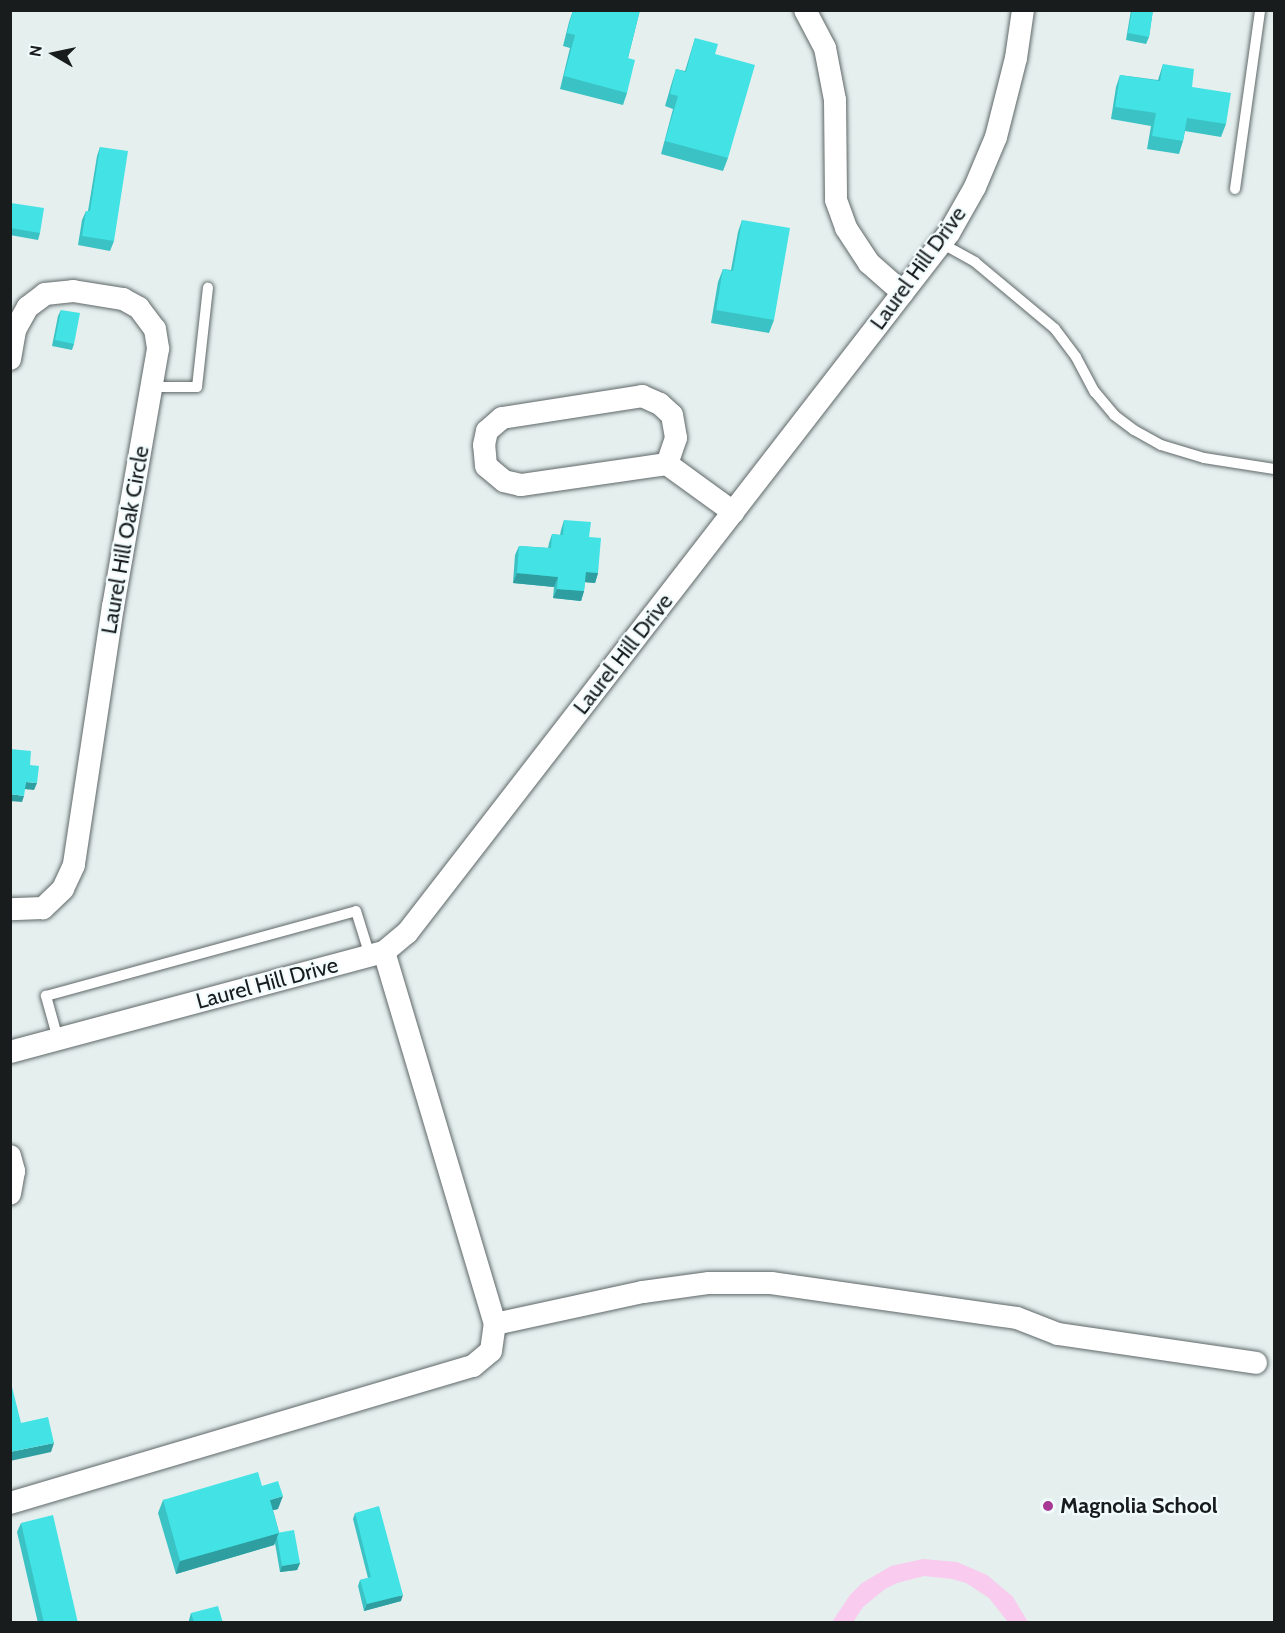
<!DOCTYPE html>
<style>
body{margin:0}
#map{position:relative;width:1285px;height:1633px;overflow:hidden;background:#e4efee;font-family:Cabin,sans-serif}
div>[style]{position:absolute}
.green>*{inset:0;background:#f9cbee}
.roads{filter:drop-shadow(0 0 2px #606868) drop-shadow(0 0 2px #606868)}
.lane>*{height:10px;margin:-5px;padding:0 5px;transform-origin:5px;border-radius:5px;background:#fff}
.street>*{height:22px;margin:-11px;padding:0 11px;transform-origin:11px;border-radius:11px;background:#fff}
.wall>*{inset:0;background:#3ac2c4}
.shaded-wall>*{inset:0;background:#2f9ea0}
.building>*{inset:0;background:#43e2e4}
.dots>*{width:16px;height:16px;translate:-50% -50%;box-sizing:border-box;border:3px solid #f2fcfc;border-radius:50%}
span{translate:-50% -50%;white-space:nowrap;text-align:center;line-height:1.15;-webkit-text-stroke:4.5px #f2fcfc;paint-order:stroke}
.street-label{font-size:22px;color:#191c1c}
.poi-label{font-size:22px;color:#191c1c;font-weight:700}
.left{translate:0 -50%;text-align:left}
.frame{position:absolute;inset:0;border:12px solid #191c1c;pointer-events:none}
.north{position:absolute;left:24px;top:24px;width:60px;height:60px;-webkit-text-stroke:4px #f2fcfc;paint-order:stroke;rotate:279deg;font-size:16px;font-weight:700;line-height:24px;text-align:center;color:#191c1c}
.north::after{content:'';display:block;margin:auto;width:21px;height:27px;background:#191c1c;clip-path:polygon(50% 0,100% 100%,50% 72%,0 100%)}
</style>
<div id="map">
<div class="green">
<div style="clip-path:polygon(923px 1559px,957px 1562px,987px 1575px,1013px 1597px,1028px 1622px,1008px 1622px,989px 1598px,966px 1583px,952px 1579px,924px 1576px,897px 1583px,885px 1589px,863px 1607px,853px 1622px,832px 1622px,850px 1595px,862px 1583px,891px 1566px)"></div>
</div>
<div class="roads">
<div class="lane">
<div style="left:1235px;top:189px;width:181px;rotate:-82deg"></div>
<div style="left:941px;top:243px;width:39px;rotate:29deg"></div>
<div style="left:975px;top:262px;width:104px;rotate:39.9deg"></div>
<div style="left:1055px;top:329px;width:35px;rotate:53deg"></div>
<div style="left:1076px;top:357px;width:40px;rotate:62deg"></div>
<div style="left:1095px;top:392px;width:30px;rotate:50deg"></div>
<div style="left:1114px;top:415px;width:25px;rotate:37deg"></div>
<div style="left:1134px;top:430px;width:31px;rotate:29deg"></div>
<div style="left:1161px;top:445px;width:45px;rotate:16.8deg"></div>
<div style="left:1204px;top:458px;width:71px;rotate:8.9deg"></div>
<div style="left:151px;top:387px;width:46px"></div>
<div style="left:197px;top:387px;width:100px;rotate:-83.7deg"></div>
<div style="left:58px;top:1039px;width:45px;rotate:-105.6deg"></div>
<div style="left:46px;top:996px;width:321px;rotate:-15.3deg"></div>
<div style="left:356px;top:911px;width:47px;rotate:72.7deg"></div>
</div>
<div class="street">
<div style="left:805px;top:10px;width:43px;rotate:62.2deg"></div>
<div style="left:825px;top:48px;width:53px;rotate:79.1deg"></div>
<div style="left:835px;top:100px;width:100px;rotate:89.4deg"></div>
<div style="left:836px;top:200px;width:30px;rotate:70deg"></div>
<div style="left:846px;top:228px;width:42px;rotate:56.7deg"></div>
<div style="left:869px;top:263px;width:45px;rotate:41.4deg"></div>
<div style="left:10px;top:359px;width:29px;rotate:-80deg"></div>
<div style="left:15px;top:330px;width:26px;rotate:-61deg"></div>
<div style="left:28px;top:307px;width:21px;rotate:-37deg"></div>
<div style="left:45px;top:294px;width:28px;rotate:-6deg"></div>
<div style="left:73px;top:291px;width:51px;rotate:9.1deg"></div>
<div style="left:123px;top:299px;width:18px;rotate:29deg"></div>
<div style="left:139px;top:308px;width:26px;rotate:53deg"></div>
<div style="left:155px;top:329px;width:20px;rotate:81deg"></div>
<div style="left:158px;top:349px;width:261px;rotate:99.9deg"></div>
<div style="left:113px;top:606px;width:262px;rotate:98.6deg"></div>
<div style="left:74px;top:865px;width:26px;rotate:115deg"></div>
<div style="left:63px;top:889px;width:28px;rotate:136deg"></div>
<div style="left:43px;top:908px;width:33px;rotate:178deg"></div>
<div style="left:642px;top:396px;width:20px;rotate:24deg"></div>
<div style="left:660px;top:404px;width:16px;rotate:43deg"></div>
<div style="left:672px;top:415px;width:23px;rotate:80deg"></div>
<div style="left:676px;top:438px;width:28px;rotate:109deg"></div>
<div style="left:667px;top:464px;width:148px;rotate:171.8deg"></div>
<div style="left:521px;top:485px;width:17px;rotate:-167deg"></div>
<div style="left:504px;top:481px;width:23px;rotate:-140deg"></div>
<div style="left:486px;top:466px;width:21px;rotate:-95deg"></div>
<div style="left:484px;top:445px;width:14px;rotate:-78deg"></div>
<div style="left:487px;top:431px;width:20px;rotate:-41deg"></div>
<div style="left:502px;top:418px;width:142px;rotate:-8.9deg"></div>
<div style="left:667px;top:464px;width:82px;rotate:36deg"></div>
<div style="left:10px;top:1052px;width:387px;rotate:-15deg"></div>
<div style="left:384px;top:952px;width:30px;rotate:-40deg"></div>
<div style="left:407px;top:933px;width:885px;rotate:-52.25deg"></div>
<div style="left:949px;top:233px;width:53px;rotate:-60.5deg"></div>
<div style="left:975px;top:187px;width:54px;rotate:-67.2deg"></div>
<div style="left:996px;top:137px;width:81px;rotate:-75.8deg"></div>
<div style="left:1016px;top:58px;width:49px;rotate:-81.7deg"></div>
<div style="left:10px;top:1156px;width:16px;rotate:75deg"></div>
<div style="left:14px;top:1171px;width:23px;rotate:100deg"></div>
<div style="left:495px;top:1324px;width:151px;rotate:-12.2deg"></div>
<div style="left:643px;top:1292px;width:67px;rotate:-7.8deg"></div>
<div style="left:709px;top:1283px;width:62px"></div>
<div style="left:771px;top:1283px;width:248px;rotate:8.1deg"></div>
<div style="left:1017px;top:1318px;width:44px;rotate:21.3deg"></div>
<div style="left:1058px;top:1334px;width:200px;rotate:8.3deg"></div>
<div style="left:10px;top:1503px;width:483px;rotate:-16.5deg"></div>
<div style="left:473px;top:1366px;width:23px;rotate:-40deg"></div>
<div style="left:491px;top:1351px;width:27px;rotate:-82deg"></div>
<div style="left:495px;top:1324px;width:388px;rotate:-106.6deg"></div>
</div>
</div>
<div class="wall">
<div style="clip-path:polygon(573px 10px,582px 11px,582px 10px,640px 10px,628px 58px,627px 93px,623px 105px,560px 89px,570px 48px,563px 46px,569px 22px)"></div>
<div style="clip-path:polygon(1131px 10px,1153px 10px,1149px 37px,1146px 44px,1126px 40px)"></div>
<div style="clip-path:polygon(695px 38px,715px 54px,728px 158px,723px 171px,661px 154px,673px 109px,665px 106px,672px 82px,676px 69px,685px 71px)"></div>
<div style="clip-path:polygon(1163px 64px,1192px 87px,1226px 124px,1221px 137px,1185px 131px,1183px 141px,1179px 154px,1147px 149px,1151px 126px,1111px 119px,1116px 87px,1120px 75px,1158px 80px)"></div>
<div style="clip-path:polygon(100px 147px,114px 241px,110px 251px,78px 245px,82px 220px,86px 211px,88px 211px,97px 156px)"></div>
<div style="clip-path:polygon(10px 204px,40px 233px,38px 240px,10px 235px)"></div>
<div style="clip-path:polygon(742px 220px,774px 320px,769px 333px,711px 323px,718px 282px,723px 269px,731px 270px,738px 232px)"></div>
<div style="clip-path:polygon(61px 310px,74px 344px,72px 350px,52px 346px,58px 316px)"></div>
<div style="clip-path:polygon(564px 520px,589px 537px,598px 573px,595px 583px,585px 582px,584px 591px,581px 601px,553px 598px,554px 587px,513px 583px,515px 555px,519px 546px,548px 548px,549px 543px,552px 534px,560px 535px,561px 530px)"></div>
<div style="clip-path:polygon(262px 1486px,278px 1509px,273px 1510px,279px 1532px,300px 1563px,297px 1570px,280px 1572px,275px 1543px,274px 1545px,176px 1574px,158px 1513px,163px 1500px)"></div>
<div style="clip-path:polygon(355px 1513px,401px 1601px,364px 1611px,358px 1586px,360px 1580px,368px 1578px,353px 1519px)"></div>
<div style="clip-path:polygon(21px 1523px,78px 1623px,38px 1623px,17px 1532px)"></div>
<div style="clip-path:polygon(191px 1613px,223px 1623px,189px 1623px,189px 1620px)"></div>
</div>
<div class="shaded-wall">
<div style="clip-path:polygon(586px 572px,598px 573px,595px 583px,583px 582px)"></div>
<div style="clip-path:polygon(517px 573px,558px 577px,554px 587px,513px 583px)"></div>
<div style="clip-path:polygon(557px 589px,584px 591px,581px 601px,553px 598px)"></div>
<div style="clip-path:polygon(26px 782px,37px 783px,34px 790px,24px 789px)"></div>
<div style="clip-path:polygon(10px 794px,24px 796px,22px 802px,10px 801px)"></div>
<div style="clip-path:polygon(54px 1443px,51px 1452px,10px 1461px,10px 1452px)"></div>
<div style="clip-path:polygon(283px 1496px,278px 1509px,265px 1512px,270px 1500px)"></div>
<div style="clip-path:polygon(279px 1533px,274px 1545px,176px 1574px,180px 1561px)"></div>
<div style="clip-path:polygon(300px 1563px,297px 1570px,280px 1572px,282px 1566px)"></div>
<div style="clip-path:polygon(403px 1595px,401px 1601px,364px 1611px,367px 1604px)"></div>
</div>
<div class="building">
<div style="clip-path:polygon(573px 10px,583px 12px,583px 10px,640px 10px,628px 58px,635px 60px,627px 93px,564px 76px,575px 35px,567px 33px)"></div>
<div style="clip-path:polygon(1132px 10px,1153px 10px,1149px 37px,1128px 33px)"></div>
<div style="clip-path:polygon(695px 38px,718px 44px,715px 54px,755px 65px,728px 158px,665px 141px,678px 96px,670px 94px,676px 69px,686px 72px)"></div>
<div style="clip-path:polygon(1163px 64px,1194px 69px,1192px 87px,1231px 93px,1226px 124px,1187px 118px,1183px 141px,1152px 136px,1156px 113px,1115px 107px,1120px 75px,1160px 81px)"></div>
<div style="clip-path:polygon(100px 147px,128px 151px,114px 241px,82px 236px,86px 211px,90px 211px)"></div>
<div style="clip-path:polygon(11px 203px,44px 208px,40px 233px,10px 228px)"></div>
<div style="clip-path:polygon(742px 220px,790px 228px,774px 320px,716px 310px,723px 269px,733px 271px)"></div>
<div style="clip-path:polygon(61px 310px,80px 313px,74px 344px,55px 340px)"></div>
<div style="clip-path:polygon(564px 520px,591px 522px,589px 537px,601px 538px,598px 573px,586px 572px,584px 591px,557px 589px,558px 577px,517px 573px,519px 546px,551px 548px,552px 534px,563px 535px)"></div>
<div style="clip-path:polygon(10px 749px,31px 751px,30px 765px,39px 766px,37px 783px,26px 782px,24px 796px,10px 794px)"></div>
<div style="clip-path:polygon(10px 1379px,21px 1423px,48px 1417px,54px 1443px,10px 1452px)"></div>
<div style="clip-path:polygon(258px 1472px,262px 1486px,278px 1481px,283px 1496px,270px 1500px,279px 1533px,180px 1561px,163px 1500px)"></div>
<div style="clip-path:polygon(379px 1506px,403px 1595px,367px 1604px,360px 1580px,371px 1577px,355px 1513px)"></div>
<div style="clip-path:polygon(53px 1515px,78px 1623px,44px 1623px,21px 1523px)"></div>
<div style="clip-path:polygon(294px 1530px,300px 1563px,282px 1566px,277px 1537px,279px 1533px,277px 1533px)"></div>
<div style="clip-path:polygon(218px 1606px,223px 1623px,194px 1623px,191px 1613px)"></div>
</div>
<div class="dots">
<div style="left:1048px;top:1506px;background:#a83896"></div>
</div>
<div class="street-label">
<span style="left:918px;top:268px;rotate:-54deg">Laurel Hill Drive</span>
<span style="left:125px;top:540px;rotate:-80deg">Laurel Hill Oak Circle</span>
<span style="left:623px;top:654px;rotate:-52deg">Laurel Hill Drive</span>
<span style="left:267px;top:983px;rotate:-15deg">Laurel Hill Drive</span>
</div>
<div class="poi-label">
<span class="left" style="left:1060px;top:1506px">Magnolia School</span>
</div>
<div class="frame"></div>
<div class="north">N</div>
</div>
